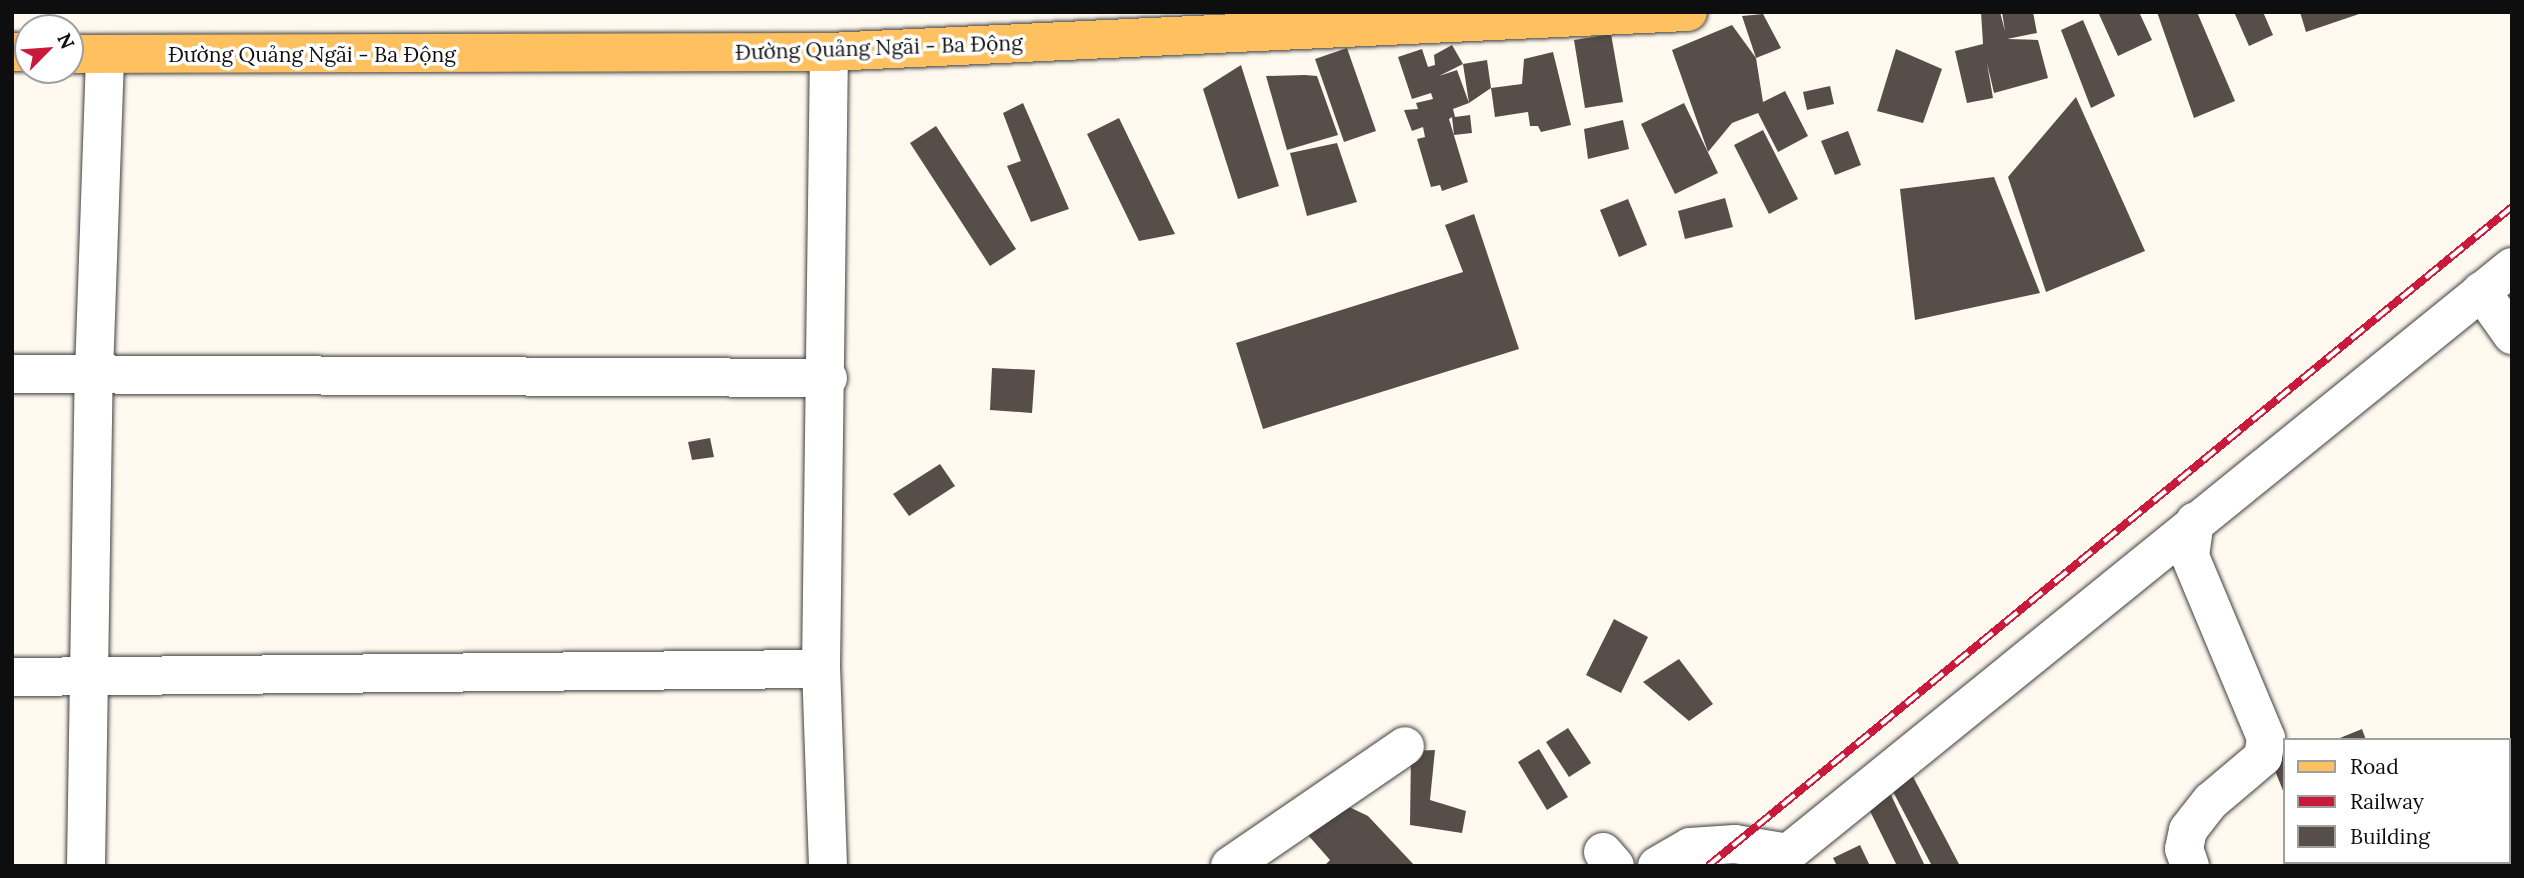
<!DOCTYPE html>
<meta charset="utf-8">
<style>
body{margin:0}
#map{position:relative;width:2524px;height:878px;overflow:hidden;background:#fff9ef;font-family:Lora,serif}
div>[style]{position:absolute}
.building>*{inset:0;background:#574d49}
.roads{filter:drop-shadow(0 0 2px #414141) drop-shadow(0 0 2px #414141)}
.minor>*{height:38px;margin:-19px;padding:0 19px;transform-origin:19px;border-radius:19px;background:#fff}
.major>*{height:38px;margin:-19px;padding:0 19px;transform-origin:19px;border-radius:19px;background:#ffc05f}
.rail>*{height:8px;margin-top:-4px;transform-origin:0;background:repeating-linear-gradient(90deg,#fff 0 16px,#c91a3c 0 32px);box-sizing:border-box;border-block:2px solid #c91a3c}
span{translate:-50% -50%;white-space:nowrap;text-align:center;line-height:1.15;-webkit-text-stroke:7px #fff;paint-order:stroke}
.street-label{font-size:21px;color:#0e0e0e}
.frame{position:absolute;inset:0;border:14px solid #0e0e0e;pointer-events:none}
.legend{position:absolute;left:2283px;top:738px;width:228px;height:126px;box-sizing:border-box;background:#fff;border:2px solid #9f9f9f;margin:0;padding:9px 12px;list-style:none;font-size:21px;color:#0e0e0e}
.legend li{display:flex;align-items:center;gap:14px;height:35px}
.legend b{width:35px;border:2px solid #9f9f9f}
.north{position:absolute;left:14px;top:14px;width:70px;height:70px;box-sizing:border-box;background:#fff;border:2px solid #9f9f9f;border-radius:50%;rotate:65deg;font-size:19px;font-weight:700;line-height:28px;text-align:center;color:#0e0e0e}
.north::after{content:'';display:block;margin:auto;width:24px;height:32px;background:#c91a3c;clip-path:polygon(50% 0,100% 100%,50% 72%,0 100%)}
</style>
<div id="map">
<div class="building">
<div style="clip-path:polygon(1981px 12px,2000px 12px,2005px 31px,2002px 12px,2033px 12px,2037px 33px,2007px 39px,2038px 40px,2048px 78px,1994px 93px,1987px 63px,1993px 98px,1967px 103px,1955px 51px,1983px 44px)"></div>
<div style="clip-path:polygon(2098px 12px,2139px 12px,2152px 40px,2118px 56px)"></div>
<div style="clip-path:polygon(2157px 12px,2197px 12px,2235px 101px,2194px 118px)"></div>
<div style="clip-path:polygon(2234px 12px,2263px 12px,2273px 35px,2249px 46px)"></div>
<div style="clip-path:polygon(2300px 12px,2361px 12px,2362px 13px,2306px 32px)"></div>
<div style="clip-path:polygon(1763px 14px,1781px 48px,1756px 58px,1742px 16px)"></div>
<div style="clip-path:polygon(2083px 20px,2115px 96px,2091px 108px,2061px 30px)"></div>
<div style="clip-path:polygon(1732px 25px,1756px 58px,1763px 102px,1785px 91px,1808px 136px,1778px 152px,1758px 113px,1732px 123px,1708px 152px,1672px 50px)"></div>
<div style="clip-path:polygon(1611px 34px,1623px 102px,1585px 108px,1574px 40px)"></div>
<div style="clip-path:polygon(1452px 45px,1463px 64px,1487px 60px,1491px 88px,1469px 103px,1463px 64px,1439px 76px,1457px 70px,1469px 103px,1453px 109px,1455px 117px,1470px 115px,1472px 133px,1454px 135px,1452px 117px,1449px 119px,1468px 182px,1442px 191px,1440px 185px,1431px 187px,1417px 139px,1425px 137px,1423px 127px,1412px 131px,1404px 110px,1418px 109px,1416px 103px,1433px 99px,1431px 93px,1412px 99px,1398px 57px,1422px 49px,1428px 67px,1435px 65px,1434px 55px)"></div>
<div style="clip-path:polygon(1347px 48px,1376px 131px,1344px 142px,1315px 59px)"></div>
<div style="clip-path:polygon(1896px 49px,1942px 69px,1923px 123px,1877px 111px)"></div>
<div style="clip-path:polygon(1553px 52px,1571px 125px,1541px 132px,1538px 126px,1530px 126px,1528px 112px,1495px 117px,1491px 88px,1522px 84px,1524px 59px)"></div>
<div style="clip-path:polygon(1241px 65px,1279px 186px,1238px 199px,1203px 89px)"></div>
<div style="clip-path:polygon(1305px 75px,1317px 76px,1338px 135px,1287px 150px,1266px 76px)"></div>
<div style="clip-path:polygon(1830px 86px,1834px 104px,1807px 110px,1803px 92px)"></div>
<div style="clip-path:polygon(2076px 97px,2145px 251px,2046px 292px,2008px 177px)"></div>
<div style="clip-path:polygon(1023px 103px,1069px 209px,1031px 222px,1007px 166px,1021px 161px,1003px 113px)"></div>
<div style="clip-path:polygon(1684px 103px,1718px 173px,1675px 194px,1641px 124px)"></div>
<div style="clip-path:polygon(1119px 118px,1175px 234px,1139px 241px,1087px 134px)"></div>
<div style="clip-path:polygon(1623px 120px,1629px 149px,1588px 159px,1584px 129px)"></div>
<div style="clip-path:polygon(936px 126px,1016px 249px,990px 266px,910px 143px)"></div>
<div style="clip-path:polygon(1763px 130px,1798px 199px,1769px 214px,1734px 145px)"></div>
<div style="clip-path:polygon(1848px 131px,1861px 165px,1835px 175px,1821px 141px)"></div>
<div style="clip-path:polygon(1337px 143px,1357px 202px,1307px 216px,1290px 153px)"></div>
<div style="clip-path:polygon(1994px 177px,2040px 293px,1915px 320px,1900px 189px)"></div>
<div style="clip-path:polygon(1725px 198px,1733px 227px,1685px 239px,1678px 211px)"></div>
<div style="clip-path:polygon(1628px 199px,1647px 245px,1619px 257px,1600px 210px)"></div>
<div style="clip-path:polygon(1474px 214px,1519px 349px,1263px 429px,1236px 343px,1463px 272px,1445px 225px)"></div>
<div style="clip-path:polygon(992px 368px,1035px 370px,1032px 413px,990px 410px)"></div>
<div style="clip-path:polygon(710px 438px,714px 457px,692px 460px,688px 442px)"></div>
<div style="clip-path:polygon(940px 464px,955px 486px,909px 516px,893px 494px)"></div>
<div style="clip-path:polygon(1614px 619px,1648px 637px,1621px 693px,1586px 675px)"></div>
<div style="clip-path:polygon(1679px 659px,1713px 704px,1689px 721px,1643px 682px)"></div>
<div style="clip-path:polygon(1568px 728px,1591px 763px,1569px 777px,1546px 742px)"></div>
<div style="clip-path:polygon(2362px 729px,2366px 740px,2335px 740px)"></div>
<div style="clip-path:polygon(1539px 749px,1568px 797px,1547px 810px,1518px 762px)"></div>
<div style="clip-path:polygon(1435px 750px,1430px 800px,1466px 811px,1462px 833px,1410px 825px,1411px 751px)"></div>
<div style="clip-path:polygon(2284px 750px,2284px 793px,2269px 756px)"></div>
<div style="clip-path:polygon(1910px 771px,1960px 866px,1932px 866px,1888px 782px)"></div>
<div style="clip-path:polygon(1890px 793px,1925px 866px,1897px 866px,1867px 805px)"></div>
<div style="clip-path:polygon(1345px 805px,1368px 816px,1415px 866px,1324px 866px,1330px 860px,1308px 835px)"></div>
<div style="clip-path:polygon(1860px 845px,1870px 866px,1837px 866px,1833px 858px)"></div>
<div style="clip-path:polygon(2297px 862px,2355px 862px,2348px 866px)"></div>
</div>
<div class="roads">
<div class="minor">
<div style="left:2481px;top:291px;width:54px;rotate:54.8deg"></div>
<div style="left:12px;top:374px;width:816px;rotate:0.28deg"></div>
<div style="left:12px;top:677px;width:809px;rotate:-0.57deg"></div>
<div style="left:1603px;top:852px;width:18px;rotate:49deg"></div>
<div style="left:86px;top:866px;width:493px;rotate:-89.1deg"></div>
<div style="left:94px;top:373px;width:317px;rotate:-88deg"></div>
<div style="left:828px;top:866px;width:197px;rotate:-92deg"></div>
<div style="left:821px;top:669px;width:617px;rotate:-89.26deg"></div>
<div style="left:1230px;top:866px;width:212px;rotate:-34.4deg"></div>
<div style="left:1657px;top:866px;width:38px;rotate:-30deg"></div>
<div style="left:1690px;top:847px;width:45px;rotate:-3.8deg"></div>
<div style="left:1735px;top:844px;width:54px;rotate:9.6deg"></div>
<div style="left:1772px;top:866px;width:952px;rotate:-38.99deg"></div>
<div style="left:2190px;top:866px;width:18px;rotate:-109deg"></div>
<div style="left:2184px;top:849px;width:19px;rotate:-78deg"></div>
<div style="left:2188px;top:830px;width:37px;rotate:-52deg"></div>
<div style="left:2211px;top:801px;width:68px;rotate:-40.2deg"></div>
<div style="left:2263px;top:757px;width:19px;rotate:-81deg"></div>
<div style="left:2266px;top:738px;width:197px;rotate:-112.7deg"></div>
<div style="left:2190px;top:556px;width:35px;rotate:-82deg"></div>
</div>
<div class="major">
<div style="left:12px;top:52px;width:16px"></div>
<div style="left:70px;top:54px;width:759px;rotate:-0.15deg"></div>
<div style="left:829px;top:52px;width:860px;rotate:-2.67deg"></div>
</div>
</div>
<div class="rail">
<div style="left:1708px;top:866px;width:1040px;rotate:-39.34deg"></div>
</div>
<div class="street-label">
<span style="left:879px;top:48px;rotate:-2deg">Đường Quảng Ngãi - Ba Động</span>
<span style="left:312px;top:55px">Đường Quảng Ngãi - Ba Động</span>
</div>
<div class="frame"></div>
<ul class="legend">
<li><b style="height:9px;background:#ffc05f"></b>Road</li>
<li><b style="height:9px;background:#c91a3c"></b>Railway</li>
<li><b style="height:19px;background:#574d49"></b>Building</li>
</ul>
<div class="north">N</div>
</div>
